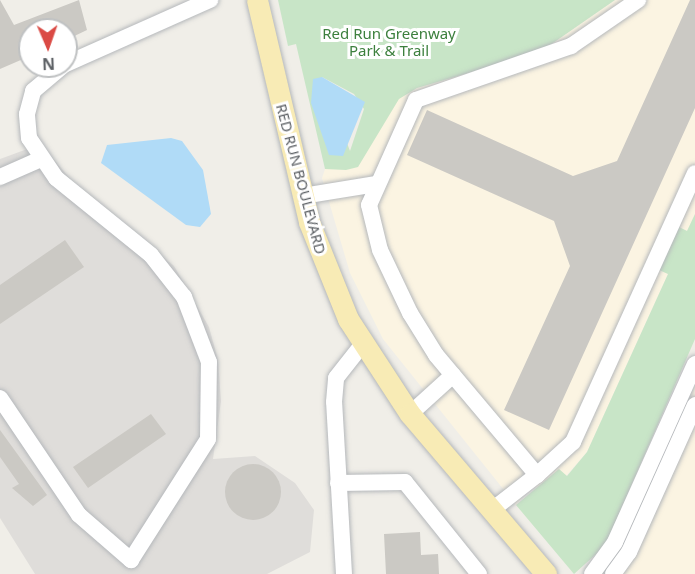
<!DOCTYPE html>
<style>
body{margin:0}
#map{position:relative;width:695px;height:574px;overflow:hidden;background:#f0eee8;font-family:"Noto Sans",sans-serif}
div>[style]{position:absolute}
.commercial>*{inset:0;background:#fbf4e2}
.industrial>*{inset:0;background:#dfddda}
.green>*{inset:0;background:#c8e5c7}
.water>*{inset:0;background:#b0dbf7}
.building>*{inset:0;background:#cbc9c4}
.round{border-radius:50%}
.roads{filter:drop-shadow(0 0 2px #b5b8bb) drop-shadow(0 0 2px #b5b8bb)}
.minor>*{height:16px;margin:-8px;padding:0 8px;transform-origin:8px;border-radius:8px;background:#fff}
.major>*{height:21px;margin:-10.5px;padding:0 10.5px;transform-origin:10.5px;border-radius:10.5px;background:#f8ebb5}
span{translate:-50% -50%;white-space:nowrap;text-align:center;line-height:1.15;-webkit-text-stroke:6px #fff;paint-order:stroke}
.park-label{font-size:15px;color:#3d803e}
.street-label{font-size:15px;color:#5f6367}
.north{position:absolute;left:18px;top:18px;width:60px;height:60px;box-sizing:border-box;background:#fff;border:2px solid #bfc1c2;border-radius:50%;rotate:178deg;font-size:16px;font-weight:700;line-height:24px;text-align:center;color:#5f6367}
.north::after{content:'';display:block;margin:auto;width:21px;height:27px;background:#da4a44;clip-path:polygon(50% 0,100% 100%,50% 72%,0 100%)}
</style>
<div id="map">
<div class="commercial">
<div style="clip-path:polygon(615px 0,695px 0,695px 214px,687px 231px,679px 227px,660px 270px,668px 274px,587px 452px,566px 476px,528px 490px,516px 505px,383px 339px,350px 273px,322px 178px,325px 169px,358px 167px,377px 127px,398px 99px,417px 88px,540px 52px)"></div>
<div style="clip-path:polygon(695px 386px,695px 574px,602px 574px,622px 547px)"></div>
</div>
<div class="industrial">
<div style="clip-path:polygon(41px 144px,77px 187px,174px 266px,209px 327px,218px 360px,221px 401px,213px 459px,255px 456px,295px 483px,314px 510px,310px 552px,267px 574px,35px 574px,0 518px,0 159px)"></div>
</div>
<div class="green">
<div style="clip-path:polygon(evenodd,278px 0,615px 0,540px 52px,417px 88px,399px 99px,358px 167px,346px 170px,325px 169px,296px 44px,288px 46px,278px 0,322px 77px,354px 94px,364px 109px,350px 151px,322px 77px)"></div>
<div style="clip-path:polygon(695px 214px,695px 339px,605px 546px,574px 574px,516px 505px,559px 469px,567px 476px,587px 452px,668px 274px,659px 270px,679px 227px,687px 231px)"></div>
</div>
<div class="water">
<div style="clip-path:polygon(322px 77px,365px 102px,343px 156px,329px 155px,311px 103px,313px 79px)"></div>
<div style="clip-path:polygon(171px 138px,182px 141px,203px 170px,211px 214px,200px 227px,186px 225px,101px 163px,107px 145px)"></div>
</div>
<div class="building">
<div style="clip-path:polygon(0 0,14px 25px,79px 0,87px 30px,66px 40px,66px 30px,30px 30px,30px 56px,0 69px)"></div>
<div style="clip-path:polygon(690px 0,695px 0,695px 108px,549px 430px,504px 410px,570px 266px,554px 221px,407px 155px,427px 110px,573px 176px,617px 161px)"></div>
<div style="clip-path:polygon(65px 240px,84px 267px,0 324px,0 285px)"></div>
<div style="clip-path:polygon(151px 414px,166px 434px,88px 488px,73px 467px)"></div>
<div style="clip-path:polygon(0 430px,47px 495px,33px 506px,12px 488px,19px 484px,0 457px)"></div>
<div class="round" style="left:225px;top:464px;width:56px;height:56px"></div>
<div style="clip-path:polygon(420px 532px,421px 555px,438px 554px,439px 574px,386px 574px,384px 534px)"></div>
</div>
<div class="roads">
<div class="minor">
<div style="left:638px;top:0;width:81px;rotate:145.5deg"></div>
<div style="left:571px;top:46px;width:164px;rotate:160.8deg"></div>
<div style="left:416px;top:100px;width:115px;rotate:114.1deg"></div>
<div style="left:369px;top:205px;width:46px;rotate:76.3deg"></div>
<div style="left:380px;top:250px;width:70px;rotate:64.5deg"></div>
<div style="left:410px;top:313px;width:49px;rotate:58.2deg"></div>
<div style="left:436px;top:355px;width:157px;rotate:49.9deg"></div>
<div style="left:537px;top:475px;width:49px;rotate:-42.5deg"></div>
<div style="left:573px;top:442px;width:295px;rotate:-65.6deg"></div>
<div style="left:66px;top:64px;width:158px;rotate:-24deg"></div>
<div style="left:0;top:177px;width:45px;rotate:-23.7deg"></div>
<div style="left:302px;top:196px;width:75px;rotate:-9.2deg"></div>
<div style="left:0;top:398px;width:141px;rotate:56deg"></div>
<div style="left:79px;top:515px;width:69px;rotate:40.9deg"></div>
<div style="left:131px;top:560px;width:143px;rotate:-57.5deg"></div>
<div style="left:208px;top:439px;width:77px;rotate:-89.3deg"></div>
<div style="left:209px;top:362px;width:70px;rotate:-111deg"></div>
<div style="left:184px;top:297px;width:53px;rotate:-128.2deg"></div>
<div style="left:151px;top:255px;width:122px;rotate:-141deg"></div>
<div style="left:56px;top:178px;width:48px;rotate:-124deg"></div>
<div style="left:29px;top:138px;width:24px;rotate:-95deg"></div>
<div style="left:27px;top:114px;width:24px;rotate:-75deg"></div>
<div style="left:33px;top:91px;width:39px;rotate:-40deg"></div>
<div style="left:410px;top:414px;width:58px;rotate:-42.2deg"></div>
<div style="left:338px;top:483px;width:67px;rotate:-0.9deg"></div>
<div style="left:405px;top:482px;width:118px;rotate:51.2deg"></div>
<div style="left:492px;top:510px;width:57px;rotate:-37.9deg"></div>
<div style="left:344px;top:574px;width:172px;rotate:-93.3deg"></div>
<div style="left:334px;top:402px;width:24px;rotate:-85deg"></div>
<div style="left:336px;top:378px;width:42px;rotate:-51.8deg"></div>
<div style="left:592px;top:574px;width:39px;rotate:-54deg"></div>
<div style="left:615px;top:542px;width:195px;rotate:-65.8deg"></div>
<div style="left:613px;top:574px;width:27px;rotate:-54deg"></div>
<div style="left:629px;top:552px;width:161px;rotate:-65.8deg"></div>
</div>
<div class="major">
<div style="left:257px;top:0;width:228px;rotate:76.8deg"></div>
<div style="left:309px;top:222px;width:105px;rotate:68.1deg"></div>
<div style="left:348px;top:319px;width:113px;rotate:56.9deg"></div>
<div style="left:410px;top:414px;width:210px;rotate:49.6deg"></div>
</div>
</div>
<div class="park-label">
<span style="left:389px;top:42px">Red Run Greenway<br>Park &amp; Trail</span>
</div>
<div class="street-label">
<span style="left:301px;top:179px;rotate:75deg">RED RUN BOULEVARD</span>
</div>
<div class="north">N</div>
</div>
